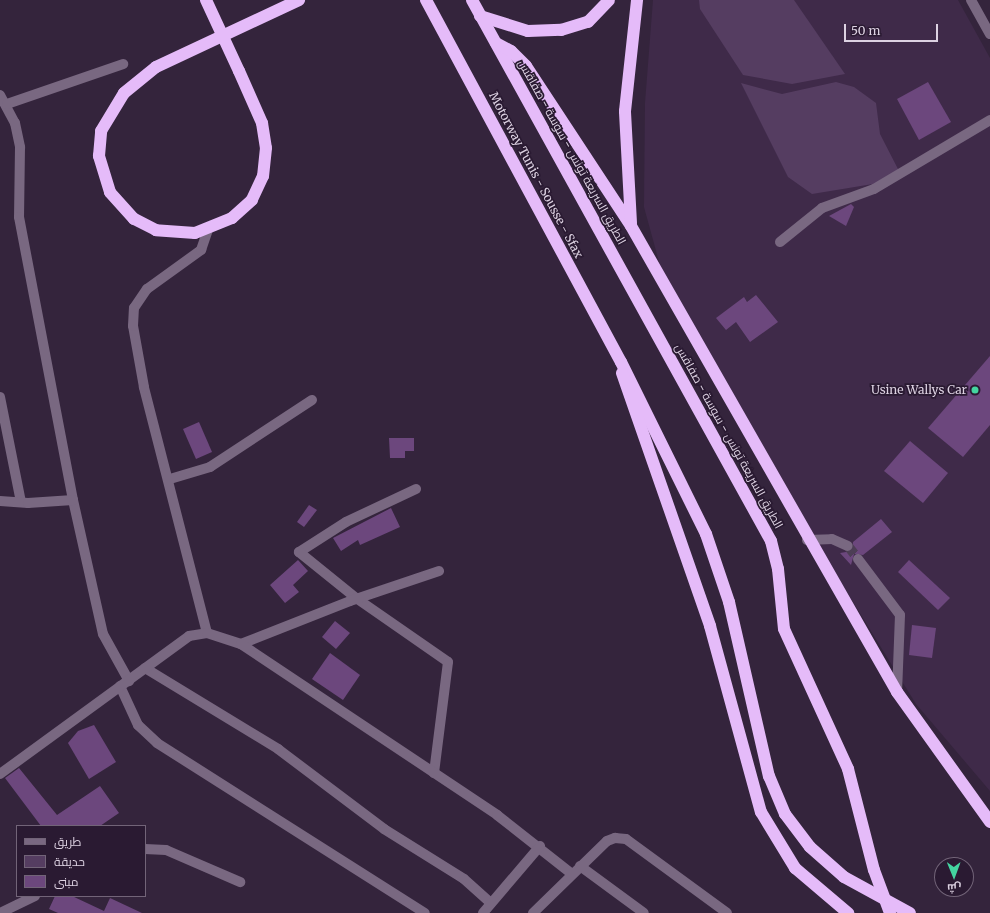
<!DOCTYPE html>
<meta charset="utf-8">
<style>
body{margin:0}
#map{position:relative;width:990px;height:913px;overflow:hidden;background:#34243c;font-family:Merriweather,Cairo,serif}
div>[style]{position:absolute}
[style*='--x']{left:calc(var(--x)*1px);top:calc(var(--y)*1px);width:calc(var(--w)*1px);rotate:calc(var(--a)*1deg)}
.built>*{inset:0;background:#3f2a49}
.green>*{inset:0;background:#553d61}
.building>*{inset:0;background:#6c477d}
.minor-tunnel>*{height:10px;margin-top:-5px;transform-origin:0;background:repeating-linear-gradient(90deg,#4d3e55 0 10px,transparent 0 15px)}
.minor>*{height:10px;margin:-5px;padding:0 5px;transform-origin:5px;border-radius:5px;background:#796881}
.highway>*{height:12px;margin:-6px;padding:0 6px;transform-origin:6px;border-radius:6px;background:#e5bbf9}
.highway-bridge>*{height:12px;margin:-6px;padding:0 6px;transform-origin:6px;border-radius:6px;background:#e5bbf9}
.dots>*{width:11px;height:11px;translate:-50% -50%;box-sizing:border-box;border:2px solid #2a1a32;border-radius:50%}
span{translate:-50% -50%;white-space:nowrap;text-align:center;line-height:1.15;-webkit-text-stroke:3.5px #2a1a32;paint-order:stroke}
.street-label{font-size:12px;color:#ddd2e2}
.poi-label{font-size:12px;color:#ddd2e2}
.right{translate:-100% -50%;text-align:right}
.legend{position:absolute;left:16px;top:825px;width:130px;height:72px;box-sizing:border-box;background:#2a1a32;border:1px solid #726478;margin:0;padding:5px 7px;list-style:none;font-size:12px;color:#ddd2e2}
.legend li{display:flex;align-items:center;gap:8px;height:20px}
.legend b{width:20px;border:1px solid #726478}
.north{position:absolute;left:934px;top:857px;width:40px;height:40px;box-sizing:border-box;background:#2a1a32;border:1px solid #726478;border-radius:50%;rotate:179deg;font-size:11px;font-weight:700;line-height:16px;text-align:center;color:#ddd2e2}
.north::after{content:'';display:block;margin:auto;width:14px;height:18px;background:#44d4a0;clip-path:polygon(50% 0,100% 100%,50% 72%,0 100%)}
.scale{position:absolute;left:844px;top:24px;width:94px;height:18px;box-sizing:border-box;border:2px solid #ddd2e2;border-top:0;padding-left:5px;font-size:12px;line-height:14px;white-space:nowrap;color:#ddd2e2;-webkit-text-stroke:3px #2a1a32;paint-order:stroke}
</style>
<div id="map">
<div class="built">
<div style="clip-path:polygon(653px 0,958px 0,990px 58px,990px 791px,916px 704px,798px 513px,661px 269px,644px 207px,645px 103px)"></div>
</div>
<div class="green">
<div style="clip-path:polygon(699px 0,794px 0,845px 74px,792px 84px,743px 75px,700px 9px)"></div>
<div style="clip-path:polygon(836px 82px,854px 87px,876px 103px,880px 134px,899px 171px,885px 182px,812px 194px,788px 177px,741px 83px,782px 94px)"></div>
</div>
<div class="building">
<div style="clip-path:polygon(928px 82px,951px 122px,919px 140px,897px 99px)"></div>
<div style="clip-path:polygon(851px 204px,854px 207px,846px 226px,829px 216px)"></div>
<div style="clip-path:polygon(756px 295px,778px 322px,750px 342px,736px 322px,726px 330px,716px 318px,744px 297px,747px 302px)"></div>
<div style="clip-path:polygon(990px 356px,990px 425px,963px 457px,928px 428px)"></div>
<div style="clip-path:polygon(199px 422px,212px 452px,196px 459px,183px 429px)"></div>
<div style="clip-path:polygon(389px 438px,414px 438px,414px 451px,405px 451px,405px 458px,390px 458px)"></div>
<div style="clip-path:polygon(910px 441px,948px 473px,923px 503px,884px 471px)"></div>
<div style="clip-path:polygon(309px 505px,317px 510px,304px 527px,297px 522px)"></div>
<div style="clip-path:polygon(391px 508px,400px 527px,360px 545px,358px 540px,341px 551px,333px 538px)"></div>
<div style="clip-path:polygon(881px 519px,892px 532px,863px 555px,854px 554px,851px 565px,840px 553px,852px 551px,853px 542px)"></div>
<div style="clip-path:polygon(298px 560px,308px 571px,293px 585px,299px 592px,285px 603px,270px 585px)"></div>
<div style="clip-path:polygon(909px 560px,950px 598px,938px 610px,898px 572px)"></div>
<div style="clip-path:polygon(335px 621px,350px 633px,336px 649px,322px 637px)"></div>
<div style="clip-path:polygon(912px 625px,936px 628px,932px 658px,909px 655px)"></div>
<div style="clip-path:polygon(330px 653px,360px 675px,343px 700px,312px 679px)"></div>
<div style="clip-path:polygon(94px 725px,116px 762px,89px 779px,68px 743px,78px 731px)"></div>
<div style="clip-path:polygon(19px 768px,57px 815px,100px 786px,119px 813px,100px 826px,41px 826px,5px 778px)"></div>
<div style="clip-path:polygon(55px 896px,72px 896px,104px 911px,110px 898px,142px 913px,58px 913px,49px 909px)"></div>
</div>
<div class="minor-tunnel">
<div style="--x:848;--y:546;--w:16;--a:52"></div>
</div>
<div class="minor">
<div style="--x:971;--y:0;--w:39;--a:61"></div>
<div style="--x:0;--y:95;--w:32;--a:62"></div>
<div style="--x:15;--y:123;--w:25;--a:78"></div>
<div style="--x:20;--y:147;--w:70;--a:90.8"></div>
<div style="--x:19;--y:217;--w:288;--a:79.2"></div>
<div style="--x:73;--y:500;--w:137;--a:77.4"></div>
<div style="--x:103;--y:634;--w:54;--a:61"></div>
<div style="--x:7;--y:104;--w:123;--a:-19"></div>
<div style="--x:780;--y:242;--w:54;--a:-39"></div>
<div style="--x:822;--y:208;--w:55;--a:-20.1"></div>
<div style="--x:874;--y:189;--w:135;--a:-30.7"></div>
<div style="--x:0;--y:397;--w:107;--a:78.7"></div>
<div style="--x:170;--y:479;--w:42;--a:-16.7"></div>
<div style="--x:210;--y:467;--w:122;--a:-33.3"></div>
<div style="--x:416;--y:489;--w:77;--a:154.8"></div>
<div style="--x:346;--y:522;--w:56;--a:147.4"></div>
<div style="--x:299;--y:552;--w:73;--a:38.9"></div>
<div style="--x:356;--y:598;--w:112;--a:34.8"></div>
<div style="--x:448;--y:662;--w:112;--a:97.2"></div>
<div style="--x:0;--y:501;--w:28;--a:4"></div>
<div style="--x:28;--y:503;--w:45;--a:-3.8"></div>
<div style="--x:807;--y:540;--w:25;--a:-2"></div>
<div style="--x:832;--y:539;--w:17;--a:24"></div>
<div style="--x:858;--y:559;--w:70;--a:53.1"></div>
<div style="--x:900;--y:615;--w:77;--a:92.2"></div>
<div style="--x:207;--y:633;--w:254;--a:-104.4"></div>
<div style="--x:144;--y:387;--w:62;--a:-100.2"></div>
<div style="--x:133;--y:326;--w:18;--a:-87"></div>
<div style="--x:134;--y:308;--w:23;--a:-56"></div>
<div style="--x:147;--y:289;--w:67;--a:-35.8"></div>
<div style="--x:201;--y:250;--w:21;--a:-71"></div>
<div style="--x:241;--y:644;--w:117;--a:-21.5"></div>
<div style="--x:350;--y:601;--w:94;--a:-18.6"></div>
<div style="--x:145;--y:668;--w:156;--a:31.3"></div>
<div style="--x:278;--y:749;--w:133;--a:37"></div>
<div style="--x:384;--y:829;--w:94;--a:32"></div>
<div style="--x:464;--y:879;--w:36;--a:42"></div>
<div style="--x:120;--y:686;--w:43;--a:65.2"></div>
<div style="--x:138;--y:725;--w:26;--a:43"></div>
<div style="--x:157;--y:743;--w:317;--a:32.4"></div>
<div style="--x:0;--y:774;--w:234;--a:-36.1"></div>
<div style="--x:189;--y:636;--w:18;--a:-9"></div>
<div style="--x:207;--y:633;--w:36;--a:18"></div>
<div style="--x:241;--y:644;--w:308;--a:33.7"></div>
<div style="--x:497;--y:815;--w:95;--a:38.2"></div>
<div style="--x:145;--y:849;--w:21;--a:3"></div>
<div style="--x:166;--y:850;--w:81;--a:23.4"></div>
<div style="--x:580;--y:866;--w:79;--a:36.3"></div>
<div style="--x:0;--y:913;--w:39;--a:-26"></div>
<div style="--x:483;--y:913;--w:88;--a:-49.6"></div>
<div style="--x:533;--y:913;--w:103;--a:-44.2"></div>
<div style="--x:607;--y:841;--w:9;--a:-21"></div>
<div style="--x:615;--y:838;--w:11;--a:5"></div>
<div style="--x:626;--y:839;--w:125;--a:36.2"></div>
</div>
<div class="highway">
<div style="--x:426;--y:0;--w:411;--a:61.7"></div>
<div style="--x:621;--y:362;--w:192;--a:63.7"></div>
<div style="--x:706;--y:534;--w:72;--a:71.3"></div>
<div style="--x:729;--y:602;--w:179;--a:77.1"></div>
<div style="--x:769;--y:776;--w:41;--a:67.2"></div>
<div style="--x:472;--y:0;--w:618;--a:61.07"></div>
<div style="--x:771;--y:541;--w:29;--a:76"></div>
<div style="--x:778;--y:569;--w:60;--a:84.3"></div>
<div style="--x:784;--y:629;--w:154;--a:65.4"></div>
<div style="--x:848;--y:769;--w:104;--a:75.6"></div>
<div style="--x:874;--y:870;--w:46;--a:69.6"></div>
<div style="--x:480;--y:16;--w:50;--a:17.4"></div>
<div style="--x:528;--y:31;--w:33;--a:-2"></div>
<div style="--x:561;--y:30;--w:28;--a:-17"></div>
<div style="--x:588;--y:22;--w:30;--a:-46"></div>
<div style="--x:496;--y:43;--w:17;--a:28"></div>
<div style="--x:511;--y:51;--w:21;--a:45"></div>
<div style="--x:526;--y:66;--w:191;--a:56.7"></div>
<div style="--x:631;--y:226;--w:537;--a:60.28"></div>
<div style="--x:897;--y:692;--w:160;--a:54.4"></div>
<div style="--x:239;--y:71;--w:57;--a:66.1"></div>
<div style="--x:262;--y:123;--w:25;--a:81"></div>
<div style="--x:266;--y:148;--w:28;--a:96"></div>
<div style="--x:263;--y:176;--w:26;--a:115"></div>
<div style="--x:252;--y:200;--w:27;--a:138"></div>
<div style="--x:232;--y:218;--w:40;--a:158"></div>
<div style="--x:195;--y:233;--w:39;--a:-176"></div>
<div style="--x:156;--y:230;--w:25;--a:-153"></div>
<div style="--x:134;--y:219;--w:36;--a:-132"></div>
<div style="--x:110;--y:192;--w:38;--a:-107"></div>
<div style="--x:99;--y:156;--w:25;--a:-85"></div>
<div style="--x:101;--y:131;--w:44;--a:-58.8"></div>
<div style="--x:124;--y:93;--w:41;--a:-39.1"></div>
<div style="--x:156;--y:67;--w:158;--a:-25.1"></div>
<div style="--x:631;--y:223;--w:112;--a:-93.1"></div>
<div style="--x:625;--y:111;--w:112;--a:-83.8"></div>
<div style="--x:622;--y:373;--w:268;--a:70.8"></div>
<div style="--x:710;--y:626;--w:193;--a:74.7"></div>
<div style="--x:761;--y:812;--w:66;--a:58.7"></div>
<div style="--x:795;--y:868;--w:70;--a:40.3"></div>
</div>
<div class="highway-bridge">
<div style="--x:206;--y:0;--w:78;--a:65.1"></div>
<div style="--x:785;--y:814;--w:41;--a:52.9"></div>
<div style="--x:810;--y:847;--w:45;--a:41.4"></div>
<div style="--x:844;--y:877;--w:75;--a:28.6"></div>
</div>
<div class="dots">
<div style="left:975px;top:390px;background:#44d4a0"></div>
</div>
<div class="street-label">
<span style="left:572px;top:152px;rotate:61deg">الطريق السريعة تونس - سوسة - صفاقس</span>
<span style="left:536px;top:175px;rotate:62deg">Motorway Tunis - Sousse - Sfax</span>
<span style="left:729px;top:436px;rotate:61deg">الطريق السريعة تونس - سوسة - صفاقس</span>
</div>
<div class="poi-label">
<span class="right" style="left:967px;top:390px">Usine Wallys Car</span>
</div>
<ul class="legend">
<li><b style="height:5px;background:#796881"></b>طريق</li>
<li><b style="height:11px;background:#553d61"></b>حديقة</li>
<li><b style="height:11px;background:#6c477d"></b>مبنى</li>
</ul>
<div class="north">ش</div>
<div class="scale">50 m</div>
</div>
